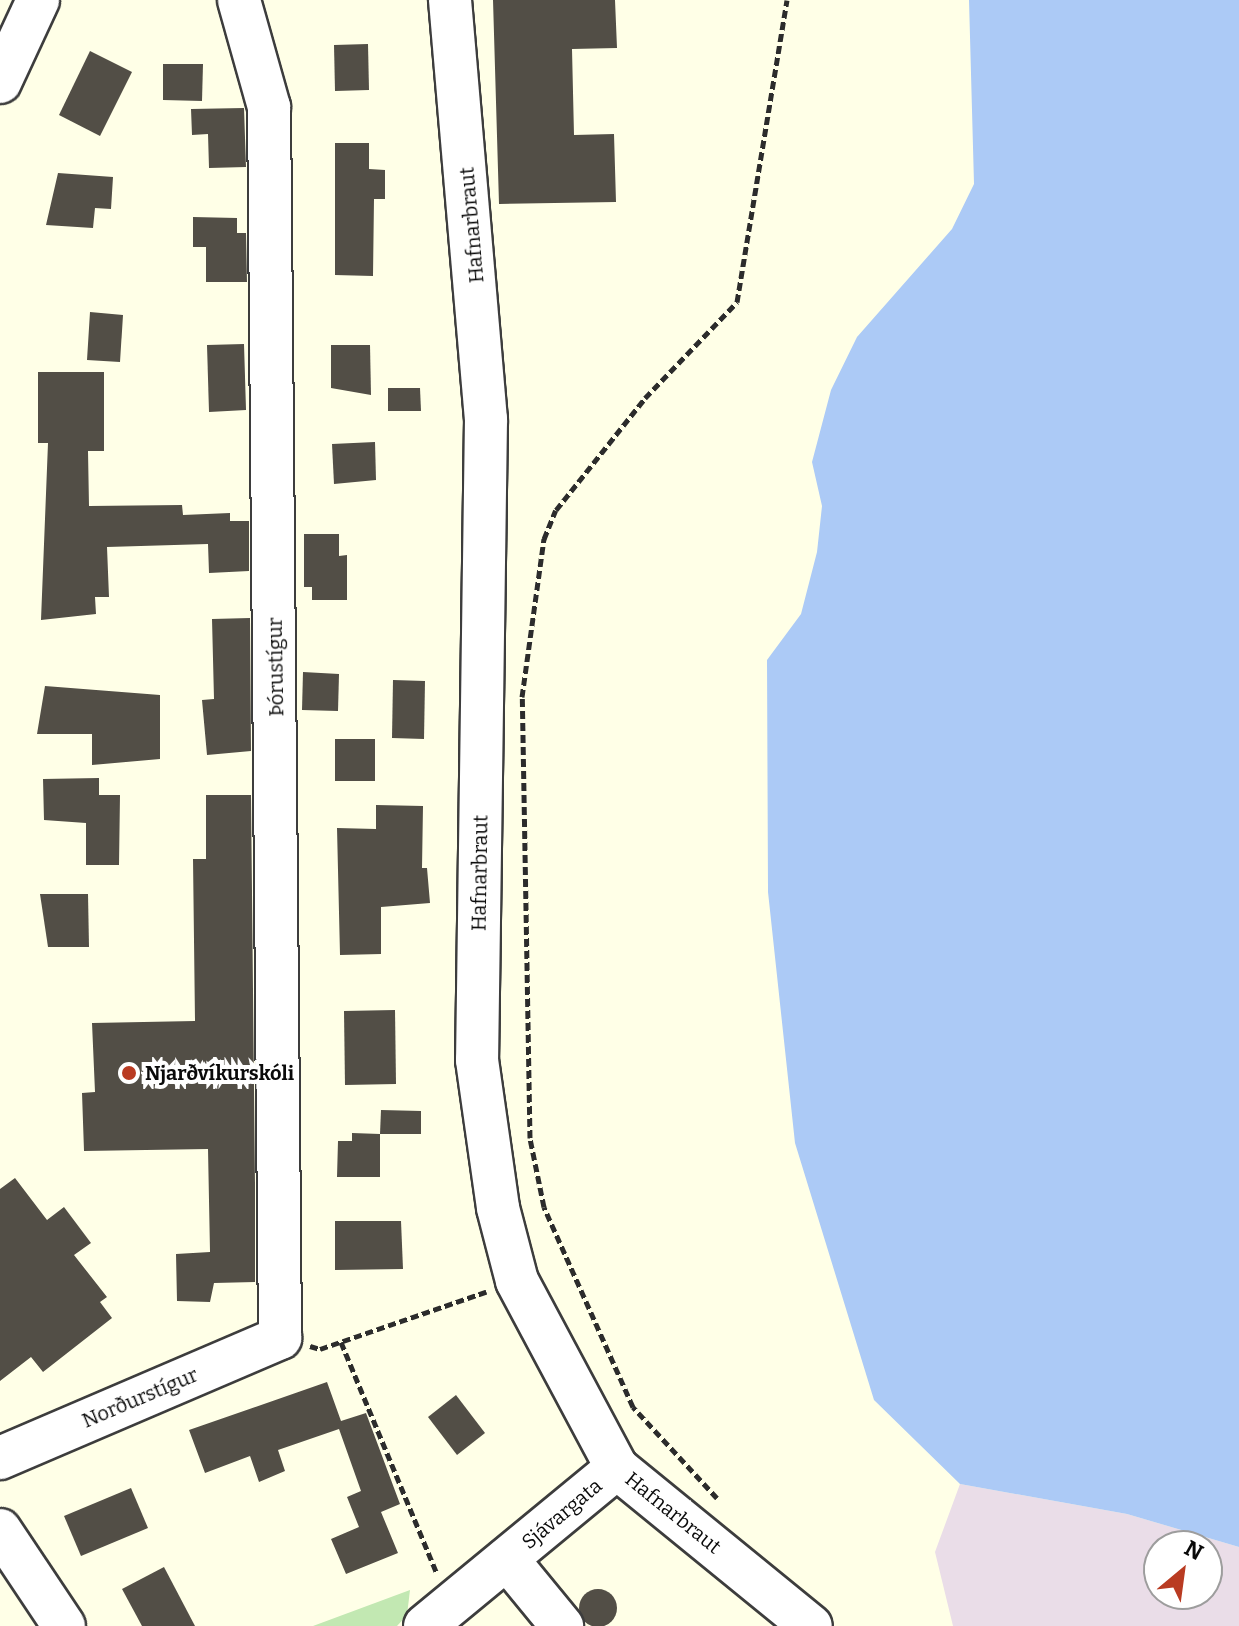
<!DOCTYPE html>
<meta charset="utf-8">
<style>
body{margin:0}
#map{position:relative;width:1239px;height:1626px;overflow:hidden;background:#ffffe7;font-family:Bitter,serif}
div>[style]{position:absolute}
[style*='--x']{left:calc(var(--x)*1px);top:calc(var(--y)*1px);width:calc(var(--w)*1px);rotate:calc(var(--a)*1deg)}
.industrial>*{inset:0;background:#eadde8}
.green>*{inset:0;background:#c2e8b2}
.water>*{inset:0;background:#accaf6}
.building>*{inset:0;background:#524e46}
.round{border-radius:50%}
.path>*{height:5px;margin-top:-2.5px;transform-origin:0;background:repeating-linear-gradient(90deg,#2c2c2c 0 8px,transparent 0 12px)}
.roads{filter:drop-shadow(2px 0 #3d3d3d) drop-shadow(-2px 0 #3d3d3d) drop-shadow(0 2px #3d3d3d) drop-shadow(0 -2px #3d3d3d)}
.minor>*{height:42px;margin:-21px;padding:0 21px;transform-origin:21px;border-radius:21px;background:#fff}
.dots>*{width:22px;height:22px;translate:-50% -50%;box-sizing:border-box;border:4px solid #fff;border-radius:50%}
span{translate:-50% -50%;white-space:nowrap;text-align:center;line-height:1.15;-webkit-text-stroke:8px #fff;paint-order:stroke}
.street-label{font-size:20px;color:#0a0a0a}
.poi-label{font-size:20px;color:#0a0a0a;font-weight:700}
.left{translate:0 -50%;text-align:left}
.north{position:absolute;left:1143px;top:1530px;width:80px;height:80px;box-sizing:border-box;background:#fff;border:2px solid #9d9d9d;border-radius:50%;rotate:29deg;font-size:22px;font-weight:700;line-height:32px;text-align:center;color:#0a0a0a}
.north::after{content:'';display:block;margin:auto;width:28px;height:36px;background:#b93b22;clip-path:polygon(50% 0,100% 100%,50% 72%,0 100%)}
</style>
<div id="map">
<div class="industrial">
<div style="clip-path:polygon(evenodd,960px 1484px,1127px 1514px,1239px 1547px,1239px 1626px,953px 1626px,935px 1552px,960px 1484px,1159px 1546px,1207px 1546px,1207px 1594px,1159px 1594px,1159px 1546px)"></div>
</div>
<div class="green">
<div style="clip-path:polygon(410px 1590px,407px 1615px,397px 1626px,313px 1626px)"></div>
</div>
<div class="water">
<div style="clip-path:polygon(969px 0,1239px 0,1239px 1547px,1127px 1514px,960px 1484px,874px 1400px,795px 1143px,768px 892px,767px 660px,801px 614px,817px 552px,822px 506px,812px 462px,831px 390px,857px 337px,952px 229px,974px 184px)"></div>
</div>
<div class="building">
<div style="clip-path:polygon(493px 0,615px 0,617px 48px,572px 49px,574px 135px,614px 134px,616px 202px,499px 204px)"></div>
<div style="clip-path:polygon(368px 44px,369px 90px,335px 91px,334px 45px)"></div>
<div style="clip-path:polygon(90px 51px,132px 72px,100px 136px,59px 115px)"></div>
<div style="clip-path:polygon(163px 64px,203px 64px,202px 101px,163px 100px)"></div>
<div style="clip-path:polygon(244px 108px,246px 167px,209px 168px,208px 134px,192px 135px,191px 109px)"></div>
<div style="clip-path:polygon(335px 143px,369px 143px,369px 169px,385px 170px,385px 199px,374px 199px,373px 276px,335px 275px)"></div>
<div style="clip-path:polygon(58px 173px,113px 177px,111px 209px,95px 208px,93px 228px,46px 225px)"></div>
<div style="clip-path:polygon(193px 217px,237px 218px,237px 233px,246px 233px,247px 282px,206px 282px,206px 247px,193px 247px)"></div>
<div style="clip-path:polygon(90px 312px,123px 315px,120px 362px,87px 360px)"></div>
<div style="clip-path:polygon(244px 344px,246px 410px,209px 412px,207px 345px)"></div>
<div style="clip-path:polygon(331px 345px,370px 345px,371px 395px,331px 388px)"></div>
<div style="clip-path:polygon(38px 372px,104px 372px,104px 451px,88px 451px,89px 506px,182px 505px,183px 515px,230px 513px,230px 521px,249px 521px,249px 571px,209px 573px,208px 544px,107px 547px,109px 597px,95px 597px,96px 614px,41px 620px,48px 443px,38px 443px)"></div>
<div style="clip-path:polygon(388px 388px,420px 388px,421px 411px,388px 411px)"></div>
<div style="clip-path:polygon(375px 442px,376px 480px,334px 484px,332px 444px)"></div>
<div style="clip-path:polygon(304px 534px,339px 534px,339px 556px,347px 555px,347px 600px,312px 600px,312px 587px,304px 587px)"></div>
<div style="clip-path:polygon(250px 618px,251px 751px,207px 755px,202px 700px,214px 699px,212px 619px)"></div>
<div style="clip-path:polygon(303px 672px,339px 674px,338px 711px,302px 710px)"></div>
<div style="clip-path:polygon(393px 680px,425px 681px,424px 739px,392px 738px)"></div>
<div style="clip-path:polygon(45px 686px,160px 695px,160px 759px,92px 765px,92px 734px,37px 734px)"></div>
<div style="clip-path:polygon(335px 739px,375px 739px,375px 781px,335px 781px)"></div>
<div style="clip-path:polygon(99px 778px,99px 795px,120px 795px,119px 865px,86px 865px,86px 823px,44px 820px,43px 779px)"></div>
<div style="clip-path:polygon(206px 795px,251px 795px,255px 1185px,255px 1282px,214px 1283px,210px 1302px,177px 1301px,176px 1254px,210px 1252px,208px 1149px,84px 1151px,82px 1093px,95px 1092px,92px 1023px,195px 1021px,193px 859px,206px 859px)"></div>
<div style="clip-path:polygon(376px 805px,423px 806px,422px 868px,427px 868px,430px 903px,381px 907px,381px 954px,340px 955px,337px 828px,376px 829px)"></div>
<div style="clip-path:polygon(40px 894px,88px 894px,89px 947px,48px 947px)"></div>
<div style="clip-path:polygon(395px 1010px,396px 1084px,345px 1085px,344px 1011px)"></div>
<div style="clip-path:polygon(381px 1110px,421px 1111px,421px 1134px,380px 1134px)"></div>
<div style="clip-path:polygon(352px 1133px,380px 1134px,380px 1177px,337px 1177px,338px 1141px,352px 1141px)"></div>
<div style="clip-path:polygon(15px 1178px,47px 1220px,64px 1207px,91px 1243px,74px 1255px,107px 1297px,100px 1302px,112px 1318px,43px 1372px,31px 1357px,0 1381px,0 1189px)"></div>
<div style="clip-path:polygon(335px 1221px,401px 1221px,403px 1269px,335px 1270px)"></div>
<div style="clip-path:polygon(327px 1382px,341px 1421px,366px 1413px,400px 1504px,381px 1512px,398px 1553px,346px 1574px,331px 1539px,359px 1527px,347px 1497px,361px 1491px,339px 1429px,278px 1450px,285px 1471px,259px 1482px,250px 1456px,205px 1473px,189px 1430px)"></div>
<div style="clip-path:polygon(456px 1395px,485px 1433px,457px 1455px,428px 1417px)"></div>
<div style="clip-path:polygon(131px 1488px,148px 1528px,81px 1556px,64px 1516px)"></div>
<div style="clip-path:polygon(164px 1567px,195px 1626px,142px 1626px,122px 1589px)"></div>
<div class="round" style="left:579px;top:1589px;width:38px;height:38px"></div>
</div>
<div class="path">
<div style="--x:341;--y:1342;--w:251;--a:67.5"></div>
<div style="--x:310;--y:1346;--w:10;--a:17"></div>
<div style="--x:320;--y:1349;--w:176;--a:-19"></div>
<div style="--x:717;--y:1498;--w:124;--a:-132.7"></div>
<div style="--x:633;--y:1407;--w:219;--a:-114"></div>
<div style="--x:544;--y:1207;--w:70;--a:-101.5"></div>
<div style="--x:530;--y:1138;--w:441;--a:-91"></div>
<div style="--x:522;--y:697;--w:160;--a:-82.1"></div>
<div style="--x:544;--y:539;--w:31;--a:-68"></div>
<div style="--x:556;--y:510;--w:143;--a:-51.5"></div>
<div style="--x:645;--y:398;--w:133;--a:-46.2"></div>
<div style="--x:737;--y:302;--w:306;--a:-80.6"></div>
</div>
<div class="roads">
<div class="minor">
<div style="--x:450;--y:0;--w:421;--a:85.1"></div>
<div style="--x:486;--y:419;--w:641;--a:90.8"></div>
<div style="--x:477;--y:1060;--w:149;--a:81.9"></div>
<div style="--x:498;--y:1208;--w:75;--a:75.4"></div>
<div style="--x:517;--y:1281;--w:212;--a:61.9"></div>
<div style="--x:617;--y:1468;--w:250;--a:39.2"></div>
<div style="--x:0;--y:82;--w:90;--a:-65.1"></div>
<div style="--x:0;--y:1458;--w:305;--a:-23.2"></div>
<div style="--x:280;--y:1338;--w:1231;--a:-90.51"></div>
<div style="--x:269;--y:107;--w:111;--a:-105.7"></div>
<div style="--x:0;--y:1530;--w:115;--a:56.3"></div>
<div style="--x:507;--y:1559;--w:87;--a:50.6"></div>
<div style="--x:425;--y:1626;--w:249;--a:-39.5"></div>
</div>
</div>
<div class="dots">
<div style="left:129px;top:1073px;background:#b93b22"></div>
</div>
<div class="street-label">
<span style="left:472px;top:225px;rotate:-95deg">Hafnarbraut</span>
<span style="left:276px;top:667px;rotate:-91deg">Þórustígur</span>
<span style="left:480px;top:873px;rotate:-89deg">Hafnarbraut</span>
<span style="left:140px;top:1398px;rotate:-23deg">Norðurstígur</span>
<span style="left:673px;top:1513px;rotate:39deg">Hafnarbraut</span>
<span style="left:562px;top:1514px;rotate:-40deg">Sjávargata</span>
</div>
<div class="poi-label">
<span class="left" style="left:145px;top:1073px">Njarðvíkurskóli</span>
</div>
<div class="north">N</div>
</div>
